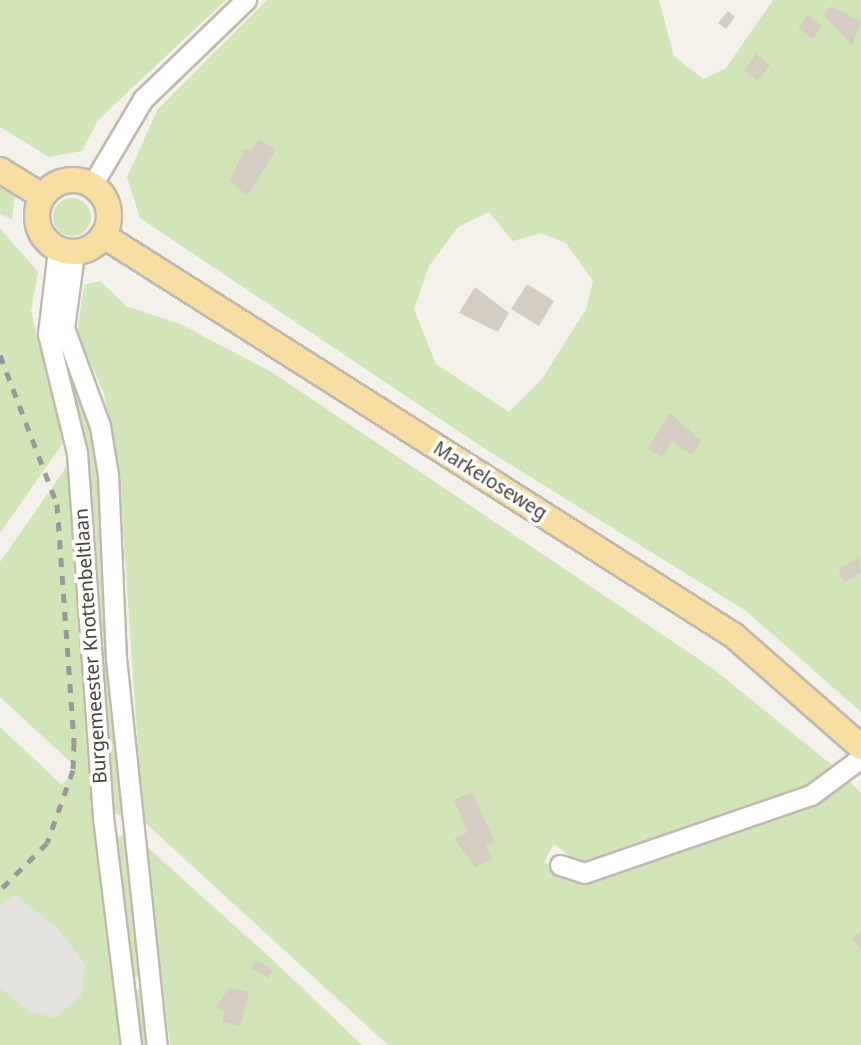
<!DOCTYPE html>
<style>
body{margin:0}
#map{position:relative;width:861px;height:1045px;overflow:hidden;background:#f4f1eb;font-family:"Noto Sans",sans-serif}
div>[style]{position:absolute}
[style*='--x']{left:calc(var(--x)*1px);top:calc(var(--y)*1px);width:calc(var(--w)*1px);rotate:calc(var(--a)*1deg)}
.green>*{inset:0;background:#d1e5b8}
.round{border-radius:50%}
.parking>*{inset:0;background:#e3e2df}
.building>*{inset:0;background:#d5cdc1}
.roads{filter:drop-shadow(2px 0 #bfb9ae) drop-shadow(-2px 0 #bfb9ae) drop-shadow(0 2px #bfb9ae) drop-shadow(0 -2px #bfb9ae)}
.minor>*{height:19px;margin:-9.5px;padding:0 9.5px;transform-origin:9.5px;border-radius:9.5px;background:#fff}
.major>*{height:24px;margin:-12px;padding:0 12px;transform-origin:12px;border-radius:12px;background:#f7dea2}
.major>.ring{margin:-12px;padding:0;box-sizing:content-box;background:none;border:24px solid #f7dea2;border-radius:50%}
.rail>*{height:5px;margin-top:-2.5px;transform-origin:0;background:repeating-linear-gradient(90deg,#999 0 9px,transparent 0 18px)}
span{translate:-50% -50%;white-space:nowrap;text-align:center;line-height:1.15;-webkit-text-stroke:7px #fff;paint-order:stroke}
.street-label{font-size:19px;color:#484239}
</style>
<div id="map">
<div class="green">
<div style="clip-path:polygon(0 0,226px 0,98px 120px,82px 151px,49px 157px,0 127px)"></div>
<div style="clip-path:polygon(evenodd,267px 0,659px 0,674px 56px,703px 79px,726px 68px,773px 0,861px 0,861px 712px,746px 611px,479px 445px,140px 218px,127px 177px,158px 109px,267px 0,489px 212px,513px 241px,541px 233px,566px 243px,593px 281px,586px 309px,542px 379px,509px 412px,436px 364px,414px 309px,429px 266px,458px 227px,489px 212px)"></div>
<div style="clip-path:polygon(0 184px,15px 195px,12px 219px,0 214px)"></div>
<div class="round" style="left:53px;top:198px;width:38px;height:38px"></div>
<div style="clip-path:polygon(0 228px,38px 272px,31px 311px,63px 443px,0 533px)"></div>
<div style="clip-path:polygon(100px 281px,126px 306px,180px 324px,270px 371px,712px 668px,837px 769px,828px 781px,583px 866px,554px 844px,544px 862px,579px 881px,847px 779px,861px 793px,861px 1045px,388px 1045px,143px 821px,119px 472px,104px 393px,77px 333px,84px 285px)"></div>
<div style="clip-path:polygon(57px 336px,97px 437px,124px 817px,107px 809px,87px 476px)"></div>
<div style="clip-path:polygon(67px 466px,89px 779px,122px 1045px,0 1045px,0 727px,62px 785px,77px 768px,0 697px,0 562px)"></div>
<div style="clip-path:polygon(127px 835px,145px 976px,128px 978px,111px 839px)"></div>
<div style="clip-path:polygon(145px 845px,275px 962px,362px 1045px,170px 1045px)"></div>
<div style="clip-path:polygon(146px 988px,153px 1045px,137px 1045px,130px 992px)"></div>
</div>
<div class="parking">
<div style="clip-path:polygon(15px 894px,59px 930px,85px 964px,81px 996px,55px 1018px,28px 1011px,0 987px,0 905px)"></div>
</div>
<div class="building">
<div style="clip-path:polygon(831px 6px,861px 22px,852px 46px,824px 15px)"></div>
<div style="clip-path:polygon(728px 11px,735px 17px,726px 29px,718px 23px)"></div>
<div style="clip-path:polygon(808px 15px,822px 26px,813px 39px,798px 28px)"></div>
<div style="clip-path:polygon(756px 54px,770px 65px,758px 81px,744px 70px)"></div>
<div style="clip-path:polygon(259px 139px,276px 150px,247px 196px,230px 180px,245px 148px,251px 151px)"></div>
<div style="clip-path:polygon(527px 284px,554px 301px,539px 326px,511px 309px)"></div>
<div style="clip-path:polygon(475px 287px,509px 313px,498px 332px,459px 313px)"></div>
<div style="clip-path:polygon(670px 413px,701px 441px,692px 455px,672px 441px,662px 457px,648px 448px)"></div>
<div style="clip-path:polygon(860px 556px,861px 573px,844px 582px,838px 570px)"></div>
<div style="clip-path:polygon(472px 792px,495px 842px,486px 846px,492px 859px,475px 867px,454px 838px,468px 832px,454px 800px)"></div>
<div style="clip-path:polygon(861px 931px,861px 949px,852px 939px)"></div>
<div style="clip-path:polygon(256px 960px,273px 970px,268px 978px,251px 968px)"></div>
<div style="clip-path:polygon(229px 988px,249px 992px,240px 1026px,223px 1022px,224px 1012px,216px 1007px)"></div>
</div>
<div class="roads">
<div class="minor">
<div style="--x:92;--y:185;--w:100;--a:-59.3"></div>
<div style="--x:143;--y:99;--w:143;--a:-43.9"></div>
<div style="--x:58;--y:250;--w:85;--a:96.8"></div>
<div style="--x:48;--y:334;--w:122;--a:76.3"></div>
<div style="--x:77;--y:453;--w:365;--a:85.9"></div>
<div style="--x:103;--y:817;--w:230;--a:83"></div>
<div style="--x:74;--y:254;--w:75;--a:97.7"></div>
<div style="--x:64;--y:328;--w:104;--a:69.8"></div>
<div style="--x:100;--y:426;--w:50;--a:80.7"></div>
<div style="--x:108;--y:475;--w:183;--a:87.5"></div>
<div style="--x:116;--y:658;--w:389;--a:84"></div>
<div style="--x:560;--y:865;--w:25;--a:18"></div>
<div style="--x:584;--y:873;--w:240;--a:-19"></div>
<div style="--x:811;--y:795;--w:62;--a:-36.5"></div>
</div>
<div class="major">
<div style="--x:0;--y:170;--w:49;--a:31.8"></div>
<div class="ring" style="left:37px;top:180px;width:48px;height:48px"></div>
<div style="--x:104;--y:236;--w:745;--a:32.39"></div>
<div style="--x:733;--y:635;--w:170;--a:41.2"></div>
</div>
</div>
<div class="rail">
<div style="--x:0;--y:355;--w:160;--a:69.1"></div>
<div style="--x:57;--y:504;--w:239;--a:85.9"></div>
<div style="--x:74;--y:742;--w:28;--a:92"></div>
<div style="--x:73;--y:770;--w:77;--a:109.6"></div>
<div style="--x:47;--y:843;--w:66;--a:135"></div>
</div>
<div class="street-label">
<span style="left:490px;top:481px;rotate:32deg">Markeloseweg</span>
<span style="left:91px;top:646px;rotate:-94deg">Burgemeester Knottenbeltlaan</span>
</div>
</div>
